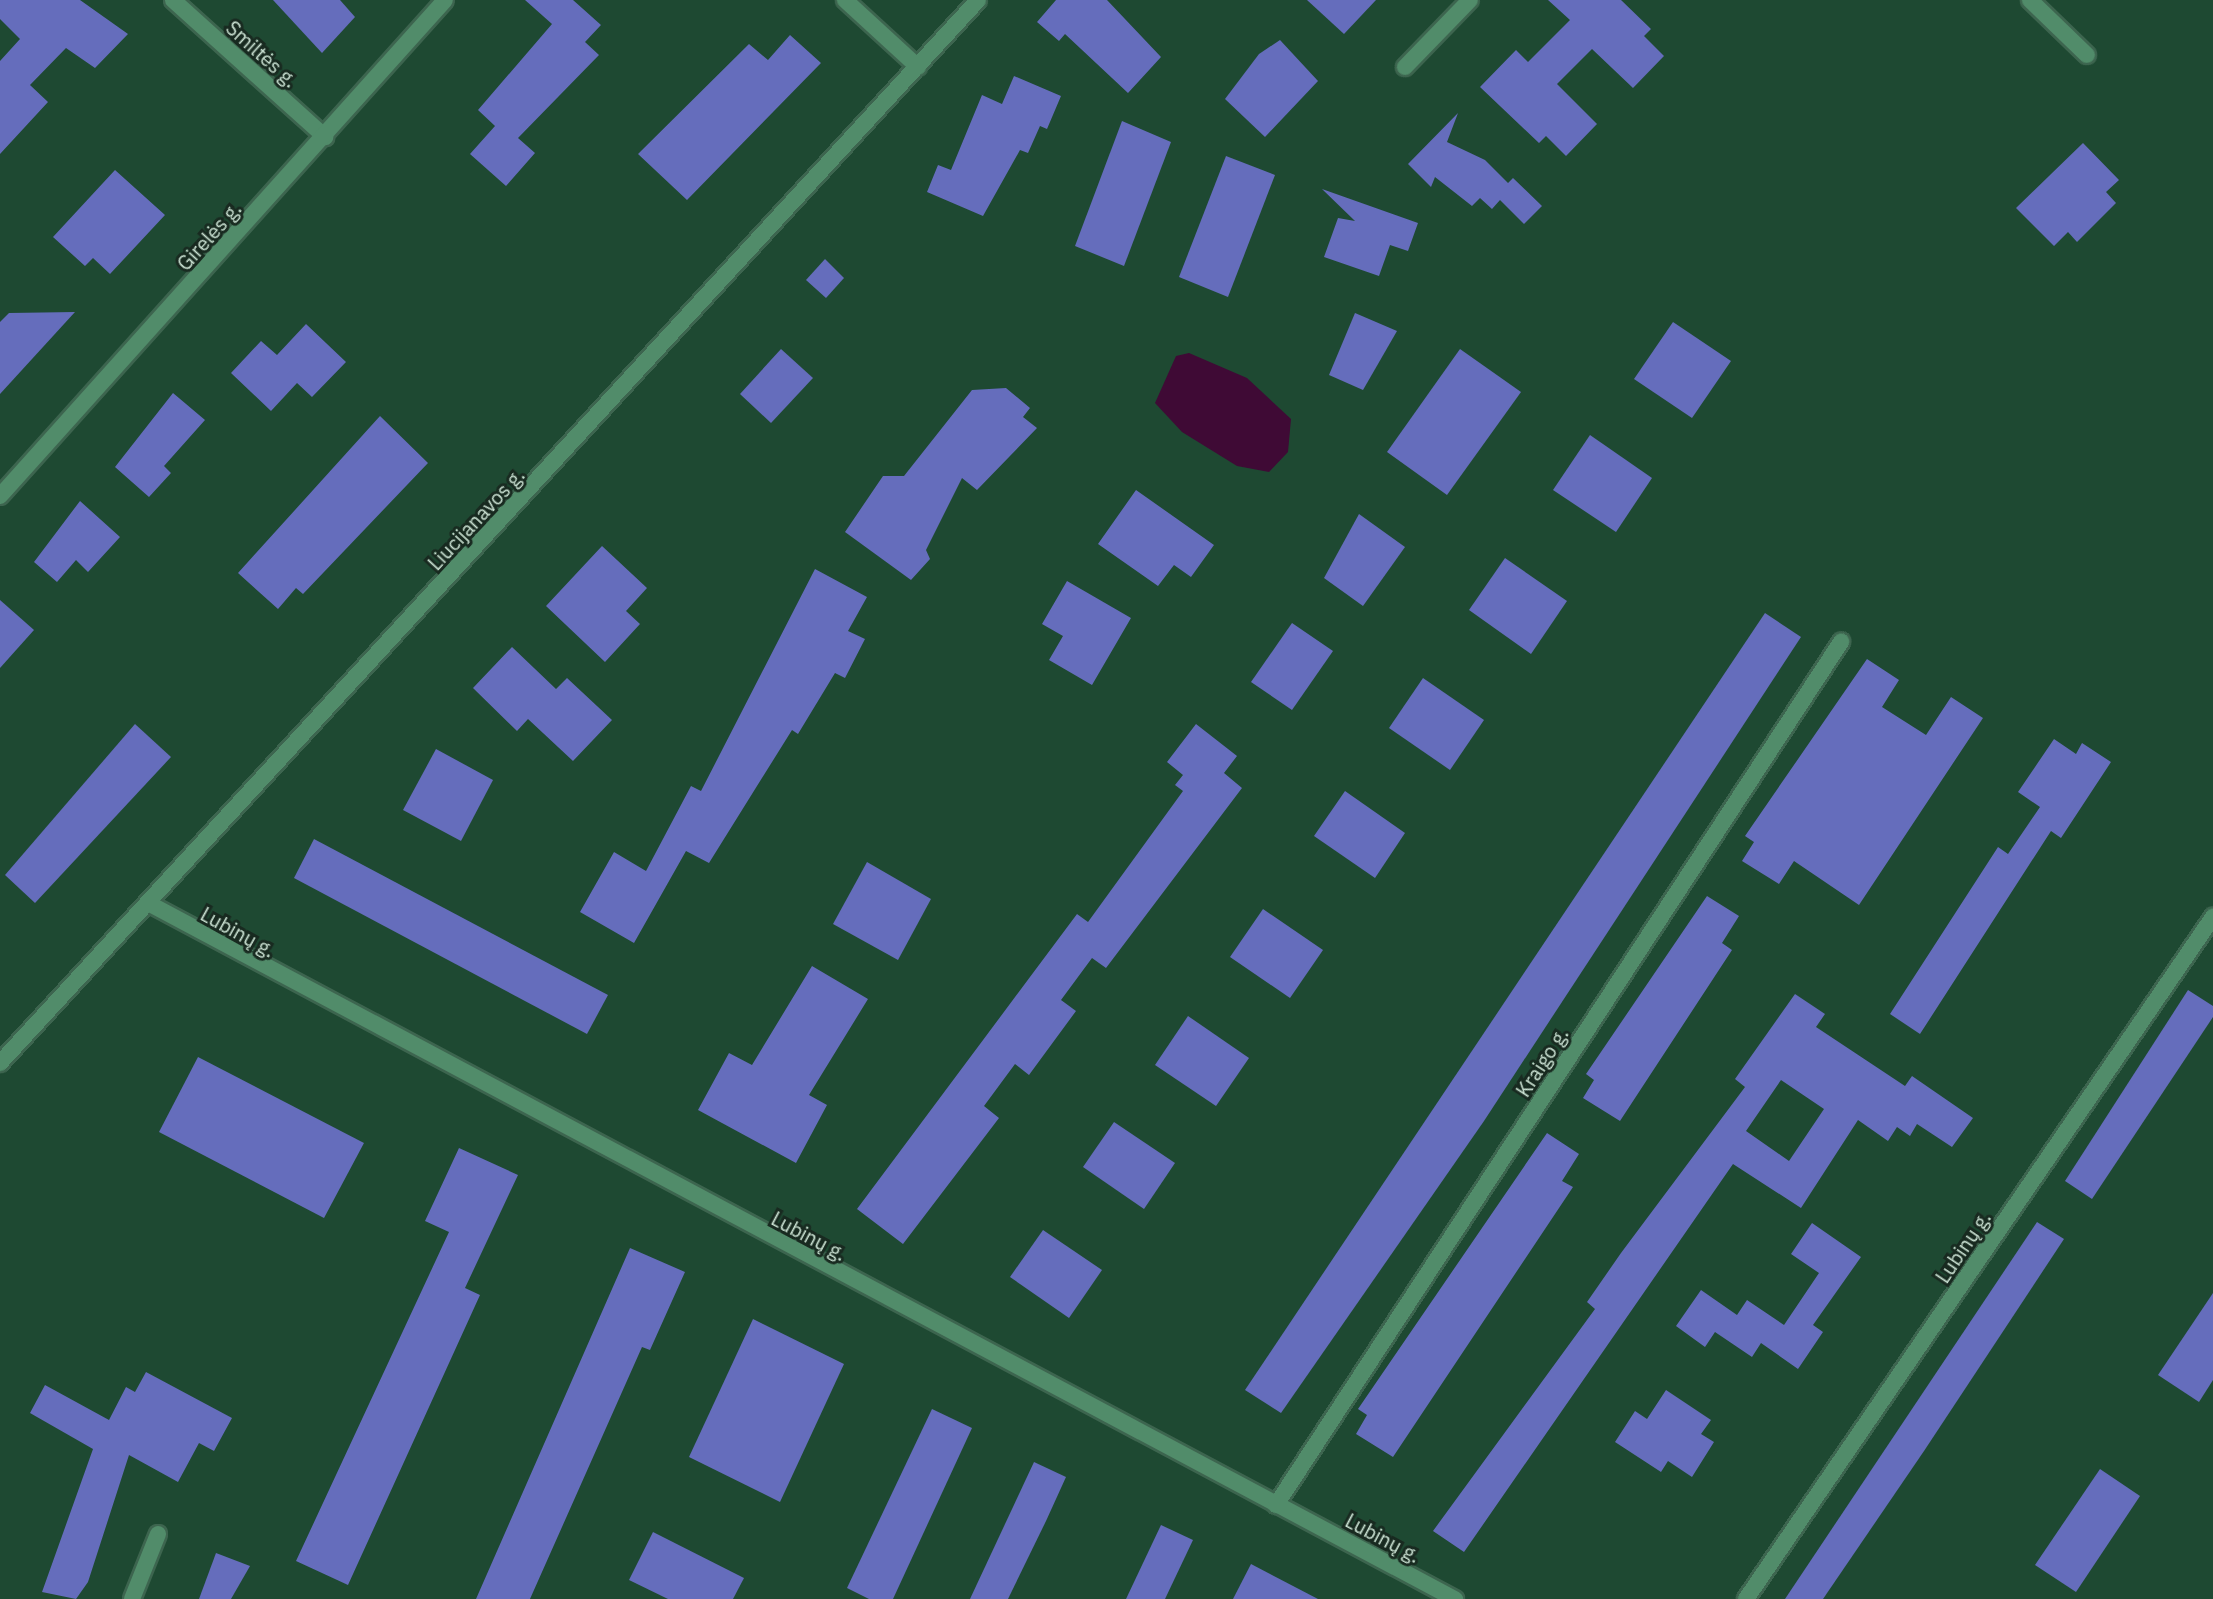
<!DOCTYPE html>
<meta charset="utf-8">
<style>
body{margin:0}
#map{position:relative;width:2213px;height:1599px;overflow:hidden;background:#1e4932;font-family:"IBM Plex Sans",sans-serif}
div>[style]{position:absolute}
[style*='--x']{left:calc(var(--x)*1px);top:calc(var(--y)*1px);width:calc(var(--w)*1px);rotate:calc(var(--a)*1deg)}
.water>*{inset:0;background:#3f0a35}
.building>*{inset:0;background:#656dbc}
.roads{filter:drop-shadow(2px 0 #3d654f) drop-shadow(-2px 0 #3d654f) drop-shadow(0 2px #3d654f) drop-shadow(0 -2px #3d654f)}
.street>*{height:16px;margin:-8px;padding:0 8px;transform-origin:8px;border-radius:8px;background:#518c6a}
span{translate:-50% -50%;white-space:nowrap;text-align:center;line-height:1.15;-webkit-text-stroke:6px #182a20;paint-order:stroke}
.street-label{font-size:20px;color:#cbe2d3}
</style>
<div id="map">
<div class="water">
<div style="clip-path:polygon(1189px 353px,1247px 378px,1291px 419px,1288px 452px,1269px 472px,1237px 466px,1182px 432px,1155px 403px,1176px 356px)"></div>
</div>
<div class="building">
<div style="clip-path:polygon(0 0,80px 0,128px 34px,95px 68px,66px 48px,30px 85px,48px 102px,0 154px,0 61px,20px 39px,0 19px)"></div>
<div style="clip-path:polygon(273px 0,340px 0,355px 17px,322px 53px)"></div>
<div style="clip-path:polygon(525px 0,573px 0,601px 25px,585px 42px,599px 55px,518px 138px,535px 153px,506px 186px,470px 154px,495px 126px,478px 110px,552px 24px)"></div>
<div style="clip-path:polygon(1056px 0,1107px 0,1161px 57px,1128px 93px,1065px 34px,1059px 41px,1037px 22px)"></div>
<div style="clip-path:polygon(1307px 0,1376px 0,1344px 34px)"></div>
<div style="clip-path:polygon(1548px 0,1621px 0,1651px 29px,1644px 36px,1664px 56px,1633px 88px,1592px 49px,1557px 84px,1597px 124px,1566px 156px,1546px 136px,1539px 143px,1480px 87px,1516px 50px,1528px 62px,1570px 20px)"></div>
<div style="clip-path:polygon(790px 35px,821px 63px,687px 200px,638px 154px,749px 44px,768px 60px)"></div>
<div style="clip-path:polygon(1280px 40px,1318px 81px,1265px 137px,1225px 99px,1259px 54px)"></div>
<div style="clip-path:polygon(1014px 76px,1061px 96px,1047px 129px,1040px 126px,1028px 153px,1020px 150px,983px 216px,927px 192px,938px 165px,951px 170px,982px 95px,1002px 104px)"></div>
<div style="clip-path:polygon(1458px 113px,1447px 142px,1485px 160px,1508px 183px,1513px 178px,1542px 206px,1524px 224px,1500px 200px,1492px 209px,1480px 198px,1472px 206px,1435px 177px,1431px 187px,1408px 164px)"></div>
<div style="clip-path:polygon(1122px 121px,1171px 142px,1124px 266px,1075px 246px)"></div>
<div style="clip-path:polygon(2083px 143px,2119px 180px,2106px 192px,2116px 203px,2077px 242px,2068px 232px,2054px 246px,2016px 208px)"></div>
<div style="clip-path:polygon(1226px 156px,1275px 175px,1228px 297px,1179px 277px)"></div>
<div style="clip-path:polygon(115px 170px,165px 215px,110px 274px,93px 258px,85px 266px,53px 237px)"></div>
<div style="clip-path:polygon(1322px 189px,1418px 223px,1408px 251px,1390px 245px,1379px 276px,1324px 257px,1338px 218px,1355px 221px)"></div>
<div style="clip-path:polygon(825px 259px,844px 278px,826px 298px,806px 280px)"></div>
<div style="clip-path:polygon(75px 312px,0 394px,0 322px,9px 313px)"></div>
<div style="clip-path:polygon(1355px 313px,1397px 331px,1363px 390px,1329px 375px)"></div>
<div style="clip-path:polygon(1673px 322px,1731px 361px,1692px 418px,1634px 379px)"></div>
<div style="clip-path:polygon(306px 324px,346px 362px,312px 397px,297px 383px,271px 411px,231px 373px,261px 341px,277px 355px)"></div>
<div style="clip-path:polygon(781px 349px,813px 378px,771px 423px,740px 394px)"></div>
<div style="clip-path:polygon(1460px 349px,1521px 392px,1447px 495px,1387px 452px)"></div>
<div style="clip-path:polygon(1006px 388px,1030px 408px,1023px 417px,1037px 428px,977px 490px,962px 478px,926px 550px,930px 559px,911px 580px,845px 532px,883px 476px,904px 476px,972px 390px)"></div>
<div style="clip-path:polygon(173px 393px,205px 420px,164px 466px,171px 473px,149px 497px,115px 467px)"></div>
<div style="clip-path:polygon(380px 416px,428px 463px,303px 594px,296px 588px,278px 609px,238px 573px)"></div>
<div style="clip-path:polygon(1590px 435px,1652px 478px,1616px 532px,1553px 490px)"></div>
<div style="clip-path:polygon(1136px 490px,1214px 545px,1191px 577px,1174px 565px,1158px 586px,1098px 544px)"></div>
<div style="clip-path:polygon(80px 501px,120px 537px,88px 572px,76px 560px,57px 582px,34px 562px)"></div>
<div style="clip-path:polygon(1359px 514px,1405px 547px,1363px 606px,1324px 578px)"></div>
<div style="clip-path:polygon(602px 546px,647px 588px,626px 611px,640px 624px,605px 662px,546px 606px)"></div>
<div style="clip-path:polygon(1505px 558px,1567px 601px,1531px 654px,1469px 610px)"></div>
<div style="clip-path:polygon(815px 569px,867px 597px,848px 631px,865px 639px,845px 678px,835px 673px,798px 734px,792px 730px,709px 863px,686px 851px,634px 943px,580px 912px,614px 852px,646px 871px,691px 786px,701px 791px)"></div>
<div style="clip-path:polygon(1067px 581px,1131px 618px,1092px 685px,1049px 660px,1063px 636px,1042px 624px)"></div>
<div style="clip-path:polygon(0 600px,34px 630px,0 668px)"></div>
<div style="clip-path:polygon(1765px 613px,1801px 637px,1484px 1121px,1281px 1413px,1245px 1390px)"></div>
<div style="clip-path:polygon(1292px 623px,1333px 651px,1292px 710px,1251px 682px)"></div>
<div style="clip-path:polygon(512px 647px,556px 689px,567px 678px,612px 720px,573px 761px,528px 719px,517px 731px,473px 688px)"></div>
<div style="clip-path:polygon(1867px 659px,1899px 680px,1882px 707px,1926px 735px,1951px 697px,1983px 718px,1859px 905px,1794px 861px,1779px 884px,1742px 861px,1754px 842px,1745px 836px)"></div>
<div style="clip-path:polygon(1423px 678px,1484px 720px,1450px 770px,1389px 728px)"></div>
<div style="clip-path:polygon(135px 724px,171px 757px,35px 903px,5px 875px)"></div>
<div style="clip-path:polygon(1196px 724px,1237px 756px,1224px 773px,1242px 788px,1106px 968px,1092px 958px,1061px 1000px,1076px 1011px,1029px 1075px,1015px 1064px,984px 1106px,999px 1118px,903px 1244px,857px 1209px,1077px 914px,1088px 922px,1183px 791px,1175px 785px,1183px 775px,1167px 762px)"></div>
<div style="clip-path:polygon(2054px 739px,2076px 754px,2082px 743px,2111px 762px,2061px 838px,2051px 831px,1920px 1034px,1890px 1014px,1998px 847px,2008px 854px,2040px 807px,2018px 792px)"></div>
<div style="clip-path:polygon(436px 749px,493px 780px,461px 841px,403px 810px)"></div>
<div style="clip-path:polygon(1345px 791px,1405px 833px,1375px 878px,1314px 836px)"></div>
<div style="clip-path:polygon(314px 839px,608px 995px,587px 1034px,294px 878px)"></div>
<div style="clip-path:polygon(867px 862px,931px 899px,898px 960px,833px 924px)"></div>
<div style="clip-path:polygon(1707px 896px,1739px 916px,1722px 943px,1732px 950px,1620px 1121px,1583px 1098px,1594px 1080px,1586px 1074px)"></div>
<div style="clip-path:polygon(1263px 909px,1323px 950px,1290px 998px,1230px 957px)"></div>
<div style="clip-path:polygon(812px 966px,868px 999px,809px 1095px,827px 1105px,796px 1163px,698px 1110px,729px 1053px,752px 1065px)"></div>
<div style="clip-path:polygon(2188px 990px,2213px 1006px,2213px 1017px,2092px 1199px,2065px 1181px)"></div>
<div style="clip-path:polygon(evenodd,1795px 994px,1825px 1014px,1816px 1027px,1905px 1086px,1912px 1076px,1973px 1118px,1952px 1147px,1917px 1124px,1910px 1136px,1897px 1127px,1888px 1141px,1858px 1120px,1801px 1208px,1733px 1164px,1464px 1552px,1433px 1531px,1595px 1309px,1587px 1302px,1621px 1253px,1745px 1087px,1735px 1079px,1795px 994px,1781px 1080px,1824px 1109px,1789px 1161px,1746px 1131px,1781px 1080px)"></div>
<div style="clip-path:polygon(1188px 1016px,1249px 1058px,1216px 1106px,1155px 1065px)"></div>
<div style="clip-path:polygon(198px 1057px,364px 1143px,324px 1218px,159px 1132px)"></div>
<div style="clip-path:polygon(1114px 1122px,1175px 1163px,1144px 1209px,1083px 1167px)"></div>
<div style="clip-path:polygon(1547px 1133px,1579px 1154px,1562px 1181px,1573px 1187px,1393px 1457px,1356px 1434px,1367px 1415px,1358px 1409px)"></div>
<div style="clip-path:polygon(459px 1148px,518px 1175px,465px 1288px,480px 1295px,348px 1585px,296px 1561px,449px 1232px,425px 1221px)"></div>
<div style="clip-path:polygon(2037px 1222px,2064px 1239px,1924px 1451px,1823px 1599px,1785px 1599px)"></div>
<div style="clip-path:polygon(1812px 1223px,1861px 1257px,1813px 1325px,1823px 1332px,1798px 1369px,1761px 1343px,1752px 1357px,1715px 1332px,1705px 1347px,1676px 1326px,1701px 1290px,1737px 1315px,1747px 1300px,1784px 1325px,1819px 1273px,1791px 1254px)"></div>
<div style="clip-path:polygon(1043px 1230px,1102px 1270px,1069px 1318px,1010px 1277px)"></div>
<div style="clip-path:polygon(630px 1248px,685px 1272px,650px 1350px,642px 1347px,530px 1599px,476px 1599px)"></div>
<div style="clip-path:polygon(2213px 1293px,2213px 1380px,2199px 1402px,2158px 1375px)"></div>
<div style="clip-path:polygon(753px 1319px,844px 1364px,780px 1502px,689px 1457px)"></div>
<div style="clip-path:polygon(146px 1372px,232px 1418px,214px 1451px,199px 1443px,178px 1482px,129px 1455px,88px 1582px,76px 1599px,42px 1592px,93px 1449px,30px 1413px,45px 1385px,109px 1420px,126px 1387px,135px 1392px)"></div>
<div style="clip-path:polygon(1666px 1390px,1711px 1420px,1701px 1434px,1714px 1442px,1692px 1477px,1668px 1461px,1661px 1472px,1615px 1442px,1635px 1411px,1647px 1419px)"></div>
<div style="clip-path:polygon(932px 1409px,972px 1428px,893px 1599px,869px 1599px,847px 1588px)"></div>
<div style="clip-path:polygon(1034px 1462px,1066px 1477px,1046px 1521px,1008px 1599px,970px 1599px)"></div>
<div style="clip-path:polygon(2100px 1469px,2140px 1496px,2076px 1592px,2035px 1565px)"></div>
<div style="clip-path:polygon(1161px 1525px,1193px 1540px,1165px 1599px,1126px 1599px)"></div>
<div style="clip-path:polygon(653px 1532px,744px 1578px,733px 1599px,668px 1599px,629px 1580px)"></div>
<div style="clip-path:polygon(216px 1553px,250px 1566px,231px 1599px,199px 1599px)"></div>
<div style="clip-path:polygon(1251px 1564px,1318px 1599px,1233px 1599px)"></div>
</div>
<div class="roads">
<div class="street">
<div style="--x:173;--y:0;--w:205;--a:42"></div>
<div style="--x:845;--y:0;--w:99;--a:42.5"></div>
<div style="--x:2030;--y:0;--w:79;--a:44"></div>
<div style="--x:1405;--y:67;--w:93;--a:-45.9"></div>
<div style="--x:0;--y:496;--w:666;--a:-48.1"></div>
<div style="--x:148;--y:903;--w:1481;--a:28.04"></div>
<div style="--x:0;--y:1063;--w:1444;--a:-47.38"></div>
<div style="--x:1276;--y:1505;--w:1032;--a:-56.79"></div>
<div style="--x:132;--y:1599;--w:70;--a:-68.2"></div>
<div style="--x:1746;--y:1599;--w:827;--a:-55.6"></div>
</div>
</div>
<div class="street-label">
<span style="left:262px;top:54px;rotate:42deg">Smiltės g.</span>
<span style="left:209px;top:236px;rotate:-48deg">Girelės g.</span>
<span style="left:476px;top:519px;rotate:-47deg">Liucijanavos g.</span>
<span style="left:238px;top:932px;rotate:29deg">Lubinų g.</span>
<span style="left:1542px;top:1062px;rotate:-57deg">Kraigo g.</span>
<span style="left:809px;top:1236px;rotate:28deg">Lubinų g.</span>
<span style="left:1963px;top:1247px;rotate:-56deg">Lubinų g.</span>
<span style="left:1383px;top:1538px;rotate:28deg">Lubinų g.</span>
</div>
</div>
